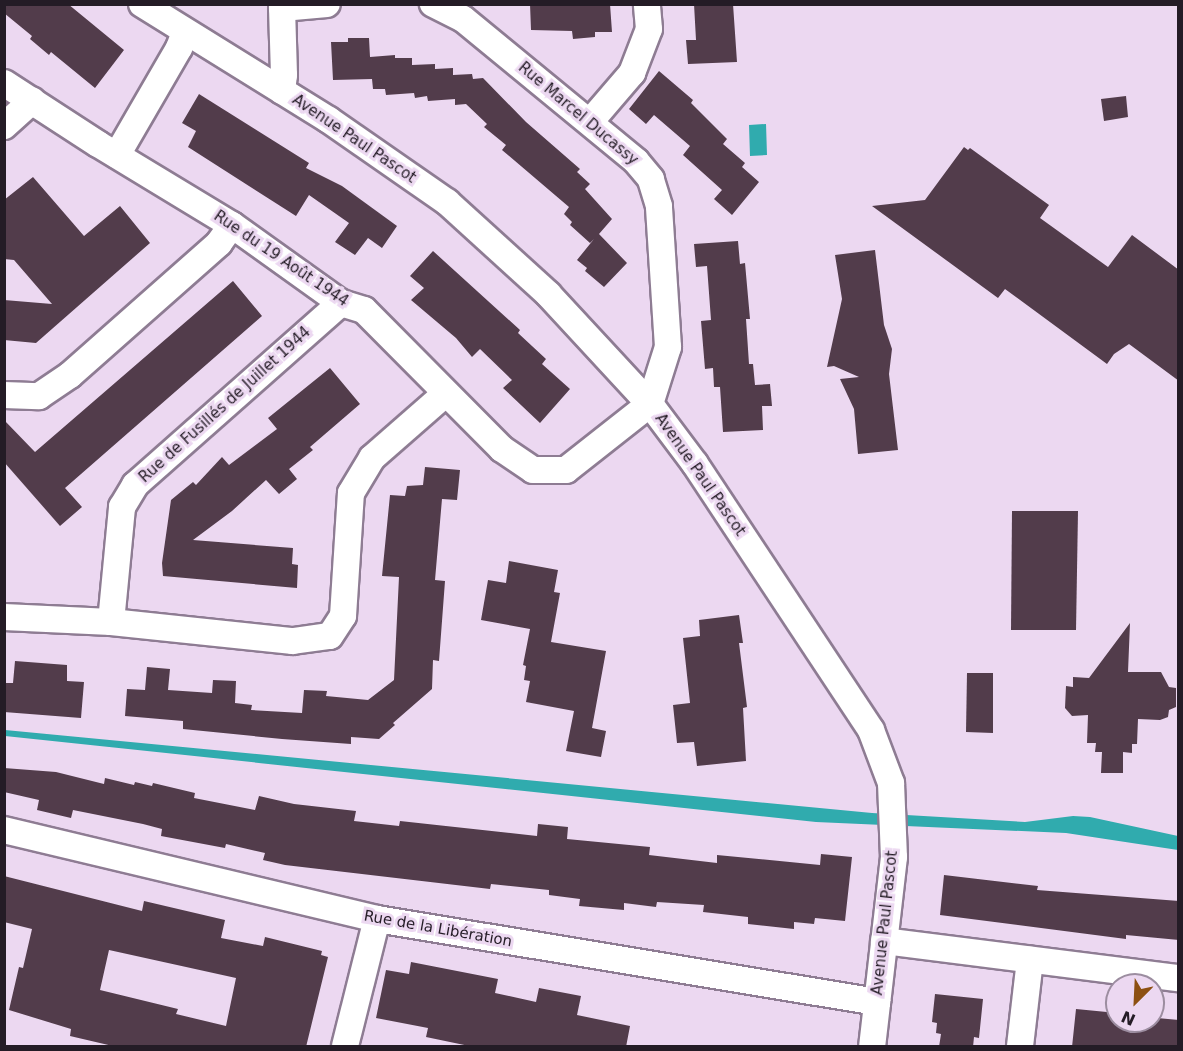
<!DOCTYPE html>
<meta charset="utf-8">
<style>
body{margin:0}
#map{position:relative;width:1183px;height:1051px;overflow:hidden;background:#ecd8f1;font-family:"DejaVu Sans",sans-serif}
div>[style]{position:absolute}
[style*='--x']{left:calc(var(--x)*1px);top:calc(var(--y)*1px);width:calc(var(--w)*1px);rotate:calc(var(--a)*1deg)}
.water>*{inset:0;background:#30abae}
.building>*{inset:0;background:#523c4b}
.roads{filter:drop-shadow(2px 0 #8e7c93) drop-shadow(-2px 0 #8e7c93) drop-shadow(0 2px #8e7c93) drop-shadow(0 -2px #8e7c93)}
.minor>*{height:26px;margin:-13px;padding:0 13px;transform-origin:13px;border-radius:13px;background:#fff}
span{translate:-50% -50%;white-space:nowrap;text-align:center;line-height:1.15;-webkit-text-stroke:6px #ecd8f1;paint-order:stroke}
.street-label{font-size:15px;color:#241c26}
.frame{position:absolute;inset:0;border:6px solid #241c26;pointer-events:none}
.north{position:absolute;left:1105px;top:973px;width:60px;height:60px;box-sizing:border-box;background:#ecd8f1;border:2px solid #9c8da0;border-radius:50%;rotate:204deg;font-size:16px;font-weight:700;line-height:24px;text-align:center;color:#241c26}
.north::after{content:'';display:block;margin:auto;width:21px;height:27px;background:#8d5012;clip-path:polygon(50% 0,100% 100%,50% 72%,0 100%)}
</style>
<div id="map">
<div class="water">
<div style="clip-path:polygon(766px 124px,767px 155px,750px 156px,749px 125px)"></div>
<div style="clip-path:polygon(5px 730px,872px 813px,1025px 822px,1073px 816px,1090px 817px,1178px 836px,1178px 850px,1066px 833px,816px 822px,5px 736px)"></div>
</div>
<div class="building">
<div style="clip-path:polygon(4px 4px,68px 4px,124px 50px,95px 88px,51px 52px,49px 55px,30px 39px,32px 36px,4px 13px)"></div>
<div style="clip-path:polygon(530px 4px,610px 4px,612px 32px,595px 32px,595px 37px,573px 39px,572px 31px,531px 30px)"></div>
<div style="clip-path:polygon(694px 4px,733px 4px,737px 62px,688px 64px,686px 40px,696px 40px)"></div>
<div style="clip-path:polygon(348px 38px,369px 38px,370px 57px,395px 55px,395px 58px,412px 58px,412px 65px,435px 64px,435px 69px,453px 68px,453px 75px,472px 74px,473px 79px,483px 78px,526px 122px,580px 169px,577px 172px,590px 184px,585px 189px,612px 219px,599px 234px,627px 263px,604px 287px,585px 271px,587px 268px,577px 260px,594px 239px,590px 243px,570px 225px,572px 222px,564px 214px,569px 207px,502px 150px,506px 145px,484px 127px,487px 124px,466px 104px,455px 105px,455px 99px,428px 101px,427px 96px,415px 98px,414px 93px,386px 95px,385px 89px,373px 89px,372px 79px,333px 80px,331px 42px,348px 42px)"></div>
<div style="clip-path:polygon(659px 71px,693px 100px,691px 103px,727px 139px,723px 144px,745px 163px,742px 167px,759px 182px,732px 215px,714px 199px,722px 190px,683px 155px,690px 146px,654px 115px,646px 124px,629px 109px)"></div>
<div style="clip-path:polygon(199px 94px,309px 163px,306px 168px,342px 186px,397px 226px,382px 248px,368px 238px,355px 255px,335px 242px,349px 223px,309px 195px,296px 216px,188px 147px,196px 131px,182px 123px)"></div>
<div style="clip-path:polygon(1126px 96px,1128px 117px,1104px 121px,1101px 99px)"></div>
<div style="clip-path:polygon(964px 147px,968px 150px,970px 148px,1049px 205px,1040px 218px,1108px 267px,1132px 235px,1179px 270px,1179px 381px,1129px 344px,1114px 354px,1107px 364px,1005px 289px,998px 298px,872px 206px,925px 200px)"></div>
<div style="clip-path:polygon(33px 177px,84px 236px,120px 206px,150px 243px,36px 343px,4px 340px,4px 300px,52px 304px,14px 260px,4px 259px,4px 200px)"></div>
<div style="clip-path:polygon(738px 241px,740px 264px,745px 263px,750px 319px,746px 319px,749px 364px,753px 364px,755px 385px,770px 384px,772px 406px,762px 406px,763px 430px,723px 432px,720px 387px,714px 387px,713px 368px,705px 369px,701px 321px,711px 320px,707px 266px,696px 267px,694px 244px)"></div>
<div style="clip-path:polygon(875px 250px,884px 325px,892px 349px,889px 374px,898px 450px,858px 454px,854px 409px,840px 379px,859px 377px,834px 366px,827px 367px,842px 299px,835px 255px)"></div>
<div style="clip-path:polygon(433px 251px,520px 330px,518px 333px,546px 359px,542px 364px,570px 389px,540px 423px,503px 388px,512px 380px,480px 349px,472px 357px,456px 338px,411px 300px,424px 288px,410px 276px)"></div>
<div style="clip-path:polygon(233px 281px,262px 316px,65px 488px,82px 507px,60px 526px,4px 462px,4px 420px,35px 452px)"></div>
<div style="clip-path:polygon(330px 368px,360px 404px,310px 447px,313px 450px,289px 469px,297px 479px,279px 494px,266px 480px,232px 511px,193px 540px,293px 548px,292px 564px,298px 565px,297px 588px,163px 576px,162px 563px,171px 500px,193px 482px,196px 485px,222px 457px,229px 465px,277px 429px,268px 418px)"></div>
<div style="clip-path:polygon(425px 467px,460px 470px,457px 500px,442px 499px,435px 580px,445px 581px,439px 661px,433px 660px,432px 689px,393px 723px,395px 725px,379px 739px,351px 737px,351px 744px,282px 739px,183px 729px,183px 721px,125px 716px,127px 689px,145px 690px,147px 667px,170px 669px,168px 690px,212px 693px,213px 680px,236px 681px,235px 703px,252px 705px,251px 710px,302px 713px,304px 690px,327px 691px,326px 696px,368px 700px,394px 680px,399px 577px,382px 576px,390px 495px,405px 496px,407px 486px,423px 485px)"></div>
<div style="clip-path:polygon(1012px 511px,1078px 511px,1076px 630px,1011px 630px)"></div>
<div style="clip-path:polygon(509px 561px,558px 570px,554px 592px,560px 593px,551px 642px,606px 651px,592px 728px,606px 731px,601px 757px,566px 751px,574px 711px,526px 702px,530px 681px,524px 680px,526px 666px,523px 665px,530px 629px,481px 620px,488px 580px,506px 583px)"></div>
<div style="clip-path:polygon(739px 615px,743px 643px,739px 643px,747px 707px,743px 708px,746px 761px,697px 766px,694px 742px,677px 743px,673px 705px,690px 703px,683px 638px,700px 636px,699px 620px)"></div>
<div style="clip-path:polygon(1130px 623px,1128px 672px,1161px 672px,1169px 687px,1176px 688px,1176px 707px,1169px 710px,1168px 717px,1160px 720px,1138px 719px,1137px 744px,1132px 744px,1132px 753px,1123px 752px,1123px 773px,1101px 773px,1102px 752px,1095px 752px,1096px 743px,1087px 743px,1088px 715px,1072px 716px,1065px 708px,1066px 686px,1073px 687px,1073px 677px,1089px 678px)"></div>
<div style="clip-path:polygon(15px 661px,67px 665px,67px 681px,84px 682px,81px 718px,4px 712px,4px 683px,13px 683px)"></div>
<div style="clip-path:polygon(967px 673px,993px 673px,993px 733px,966px 732px)"></div>
<div style="clip-path:polygon(4px 768px,56px 772px,104px 784px,105px 778px,134px 785px,135px 782px,152px 786px,153px 783px,195px 793px,194px 798px,255px 810px,259px 796px,294px 804px,356px 811px,354px 821px,399px 826px,400px 821px,537px 836px,538px 824px,568px 827px,567px 839px,650px 847px,649px 855px,717px 863px,717px 855px,820px 865px,821px 854px,852px 857px,845px 921px,815px 918px,814px 924px,794px 922px,794px 929px,748px 924px,748px 917px,703px 912px,704px 905px,657px 902px,656px 907px,624px 903px,624px 910px,579px 906px,580px 899px,549px 895px,549px 890px,491px 884px,490px 889px,285px 865px,263px 860px,265px 853px,226px 844px,225px 848px,161px 836px,162px 829px,143px 824px,73px 810px,71px 818px,37px 810px,39px 800px,4px 792px)"></div>
<div style="clip-path:polygon(944px 875px,1038px 886px,1037px 890px,1179px 901px,1179px 940px,1126px 935px,1126px 939px,940px 915px)"></div>
<div style="clip-path:polygon(evenodd,4px 876px,142px 911px,144px 901px,225px 920px,221px 938px,263px 946px,265px 937px,322px 951px,321px 955px,328px 957px,306px 1047px,117px 1047px,70px 1036px,71px 1029px,9px 1010px,19px 967px,23px 968px,32px 929px,4px 922px,4px 876px,109px 950px,236px 978px,226px 1026px,176px 1014px,178px 1009px,100px 990px,109px 950px)"></div>
<div style="clip-path:polygon(411px 962px,498px 979px,495px 993px,536px 1002px,539px 988px,581px 996px,577px 1015px,630px 1026px,626px 1047px,474px 1047px,426px 1037px,428px 1028px,376px 1018px,386px 970px,409px 974px)"></div>
<div style="clip-path:polygon(935px 994px,983px 999px,979px 1038px,974px 1037px,973px 1047px,939px 1047px,941px 1034px,936px 1033px,937px 1023px,932px 1022px)"></div>
<div style="clip-path:polygon(1076px 1009px,1117px 1013px,1117px 1021px,1156px 1023px,1157px 1018px,1179px 1020px,1179px 1047px,1072px 1047px)"></div>
</div>
<div class="roads">
<div class="minor">
<div style="--x:142;--y:4;--w:220;--a:31.8"></div>
<div style="--x:329;--y:120;--w:144;--a:34.8"></div>
<div style="--x:447;--y:202;--w:137;--a:42.3"></div>
<div style="--x:548;--y:294;--w:150;--a:47.2"></div>
<div style="--x:650;--y:404;--w:75;--a:53.1"></div>
<div style="--x:695;--y:464;--w:319;--a:56.5"></div>
<div style="--x:871;--y:730;--w:57;--a:69.3"></div>
<div style="--x:891;--y:783;--w:74;--a:87.7"></div>
<div style="--x:894;--y:857;--w:190;--a:96.6"></div>
<div style="--x:4;--y:83;--w:112;--a:33"></div>
<div style="--x:98;--y:144;--w:157;--a:31.2"></div>
<div style="--x:232;--y:225;--w:134;--a:35.6"></div>
<div style="--x:341;--y:303;--w:24;--a:17"></div>
<div style="--x:364;--y:310;--w:196;--a:45.2"></div>
<div style="--x:502;--y:449;--w:37;--a:34"></div>
<div style="--x:533;--y:470;--w:33;--a:0"></div>
<div style="--x:566;--y:470;--w:107;--a:-38.2"></div>
<div style="--x:650;--y:404;--w:60;--a:-72.5"></div>
<div style="--x:668;--y:347;--w:141;--a:-93.7"></div>
<div style="--x:659;--y:206;--w:28;--a:-107"></div>
<div style="--x:651;--y:179;--w:23;--a:-130"></div>
<div style="--x:636;--y:161;--w:224;--a:-140.6"></div>
<div style="--x:463;--y:19;--w:34;--a:-153"></div>
<div style="--x:282;--y:91;--w:16;--a:-83"></div>
<div style="--x:284;--y:75;--w:67;--a:-91.7"></div>
<div style="--x:282;--y:8;--w:45;--a:-5.1"></div>
<div style="--x:590;--y:122;--w:65;--a:-49.4"></div>
<div style="--x:632;--y:73;--w:47;--a:-68.9"></div>
<div style="--x:649;--y:29;--w:25;--a:-95"></div>
<div style="--x:4;--y:126;--w:38;--a:-42"></div>
<div style="--x:117;--y:155;--w:124;--a:-59.9"></div>
<div style="--x:179;--y:48;--w:17;--a:-69"></div>
<div style="--x:4;--y:395;--w:35;--a:2"></div>
<div style="--x:39;--y:396;--w:37;--a:-34"></div>
<div style="--x:70;--y:375;--w:199;--a:-41.5"></div>
<div style="--x:219;--y:243;--w:22;--a:-54"></div>
<div style="--x:4;--y:617;--w:107;--a:2.7"></div>
<div style="--x:111;--y:622;--w:183;--a:6"></div>
<div style="--x:293;--y:641;--w:37;--a:-8"></div>
<div style="--x:330;--y:636;--w:24;--a:-57"></div>
<div style="--x:343;--y:616;--w:123;--a:-86.3"></div>
<div style="--x:351;--y:493;--w:41;--a:-59"></div>
<div style="--x:372;--y:458;--w:97;--a:-41.2"></div>
<div style="--x:111;--y:622;--w:116;--a:-84.5"></div>
<div style="--x:122;--y:507;--w:26;--a:-59"></div>
<div style="--x:135;--y:485;--w:275;--a:-41.5"></div>
<div style="--x:4;--y:830;--w:383;--a:13.4"></div>
<div style="--x:377;--y:919;--w:507;--a:9.43"></div>
<div style="--x:884;--y:941;--w:296;--a:7.2"></div>
<div style="--x:345;--y:1046;--w:131;--a:-75.9"></div>
<div style="--x:1020;--y:1046;--w:87;--a:-83.4"></div>
</div>
</div>
<div class="street-label">
<span style="left:578px;top:114px;rotate:40deg">Rue Marcel Ducassy</span>
<span style="left:354px;top:139px;rotate:34deg">Avenue Paul Pascot</span>
<span style="left:281px;top:259px;rotate:34deg">Rue du 19 Août 1944</span>
<span style="left:225px;top:405px;rotate:-42deg">Rue de Fusillés de Juillet 1944</span>
<span style="left:700px;top:475px;rotate:55deg">Avenue Paul Pascot</span>
<span style="left:885px;top:923px;rotate:-84deg">Avenue Paul Pascot</span>
<span style="left:438px;top:929px;rotate:10deg">Rue de la Libération</span>
</div>
<div class="frame"></div>
<div class="north">N</div>
</div>
